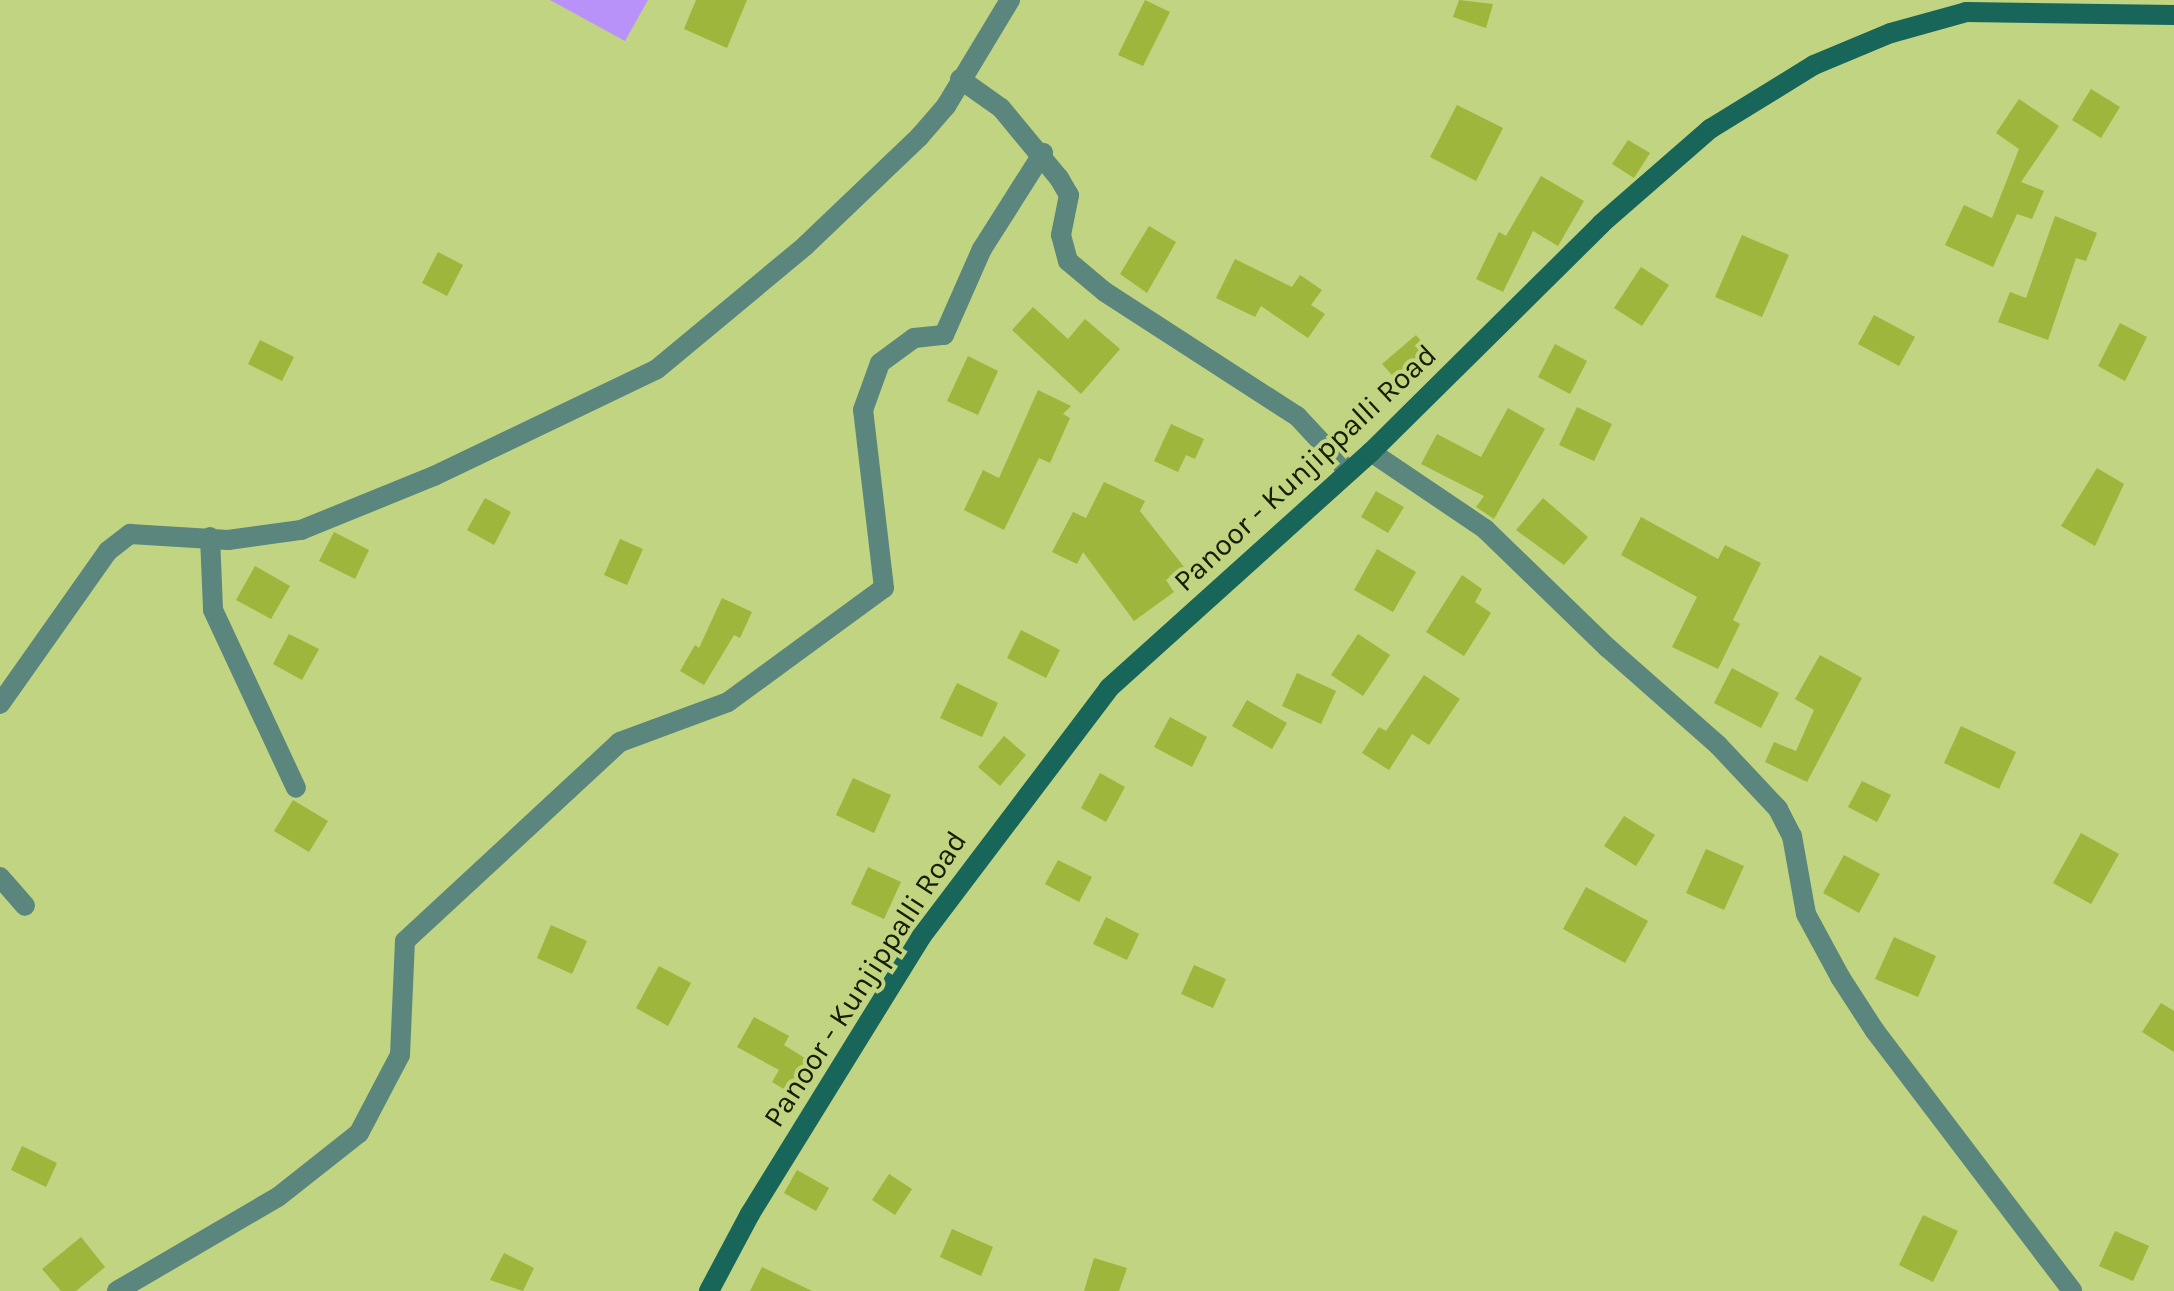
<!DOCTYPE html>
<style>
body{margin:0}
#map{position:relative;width:2174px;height:1291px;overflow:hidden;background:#c0d481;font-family:Karla,sans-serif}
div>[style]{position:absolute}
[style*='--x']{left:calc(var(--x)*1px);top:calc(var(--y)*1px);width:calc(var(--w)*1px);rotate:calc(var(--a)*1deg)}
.water>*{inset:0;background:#b992f9}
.building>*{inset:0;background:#9db63b}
.street>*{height:20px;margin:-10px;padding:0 10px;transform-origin:10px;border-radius:10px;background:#5b867d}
.secondary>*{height:20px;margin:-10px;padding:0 10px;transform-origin:10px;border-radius:10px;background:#186559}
span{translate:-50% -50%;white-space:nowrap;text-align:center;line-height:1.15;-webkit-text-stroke:8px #c0d481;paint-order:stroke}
.street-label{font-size:30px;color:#161d00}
</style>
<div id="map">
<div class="water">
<div style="clip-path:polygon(550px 0,648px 0,625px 41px)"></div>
</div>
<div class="building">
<div style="clip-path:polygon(696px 0,747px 0,727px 48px,684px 29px)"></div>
<div style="clip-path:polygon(1145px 0,1170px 12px,1143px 66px,1118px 55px)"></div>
<div style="clip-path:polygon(1459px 0,1493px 4px,1486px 28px,1453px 17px)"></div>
<div style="clip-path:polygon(2091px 89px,2120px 107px,2101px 138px,2072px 120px)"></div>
<div style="clip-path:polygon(2019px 99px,2059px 126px,2021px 182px,2044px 191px,2032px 219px,2017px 214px,1993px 267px,1945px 245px,1964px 205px,1992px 218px,2019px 149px,1996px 133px)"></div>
<div style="clip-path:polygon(1457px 105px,1503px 128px,1476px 181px,1430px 157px)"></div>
<div style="clip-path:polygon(1628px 140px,1650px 153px,1634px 178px,1612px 164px)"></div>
<div style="clip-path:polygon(1541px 176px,1584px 201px,1558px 246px,1533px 231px,1503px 292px,1476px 279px,1499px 232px,1506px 236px)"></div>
<div style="clip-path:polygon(2055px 216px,2097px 233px,2086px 261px,2076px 258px,2048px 340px,1998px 322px,2010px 292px,2026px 298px)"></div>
<div style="clip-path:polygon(1149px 226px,1176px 242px,1147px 293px,1120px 274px)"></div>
<div style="clip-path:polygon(1742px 235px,1789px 255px,1762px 317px,1715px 297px)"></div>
<div style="clip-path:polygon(438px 252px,463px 265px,447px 296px,422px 283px)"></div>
<div style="clip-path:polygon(1235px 259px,1292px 287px,1300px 275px,1322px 290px,1311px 305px,1325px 314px,1308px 338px,1261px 306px,1255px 317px,1216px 298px)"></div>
<div style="clip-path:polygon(1641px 267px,1669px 285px,1642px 326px,1614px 308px)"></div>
<div style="clip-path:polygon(1033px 307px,1068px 339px,1085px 319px,1120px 349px,1081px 394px,1012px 330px)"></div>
<div style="clip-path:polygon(1874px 315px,1915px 337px,1899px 366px,1858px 344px)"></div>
<div style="clip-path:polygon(2120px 323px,2147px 337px,2125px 381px,2098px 366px)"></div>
<div style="clip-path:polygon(1416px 335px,1435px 358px,1402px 386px,1382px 364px)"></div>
<div style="clip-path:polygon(260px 340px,294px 357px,282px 381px,248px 364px)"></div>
<div style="clip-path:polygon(1555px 344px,1587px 361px,1570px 394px,1538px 377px)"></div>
<div style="clip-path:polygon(968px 356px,998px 371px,978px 415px,947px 401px)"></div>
<div style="clip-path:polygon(1038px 390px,1071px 406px,1063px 414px,1070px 418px,1050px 463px,1039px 458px,1004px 530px,964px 510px,983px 470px,999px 478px)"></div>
<div style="clip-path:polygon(1577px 407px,1612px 424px,1594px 461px,1559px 445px)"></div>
<div style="clip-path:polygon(1508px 408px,1545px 429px,1494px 519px,1476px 507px,1484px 496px,1421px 464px,1437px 434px,1481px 457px)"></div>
<div style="clip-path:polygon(1171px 424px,1204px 439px,1195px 459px,1186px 455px,1178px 472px,1154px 461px)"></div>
<div style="clip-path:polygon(2097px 468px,2124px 484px,2095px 546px,2061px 526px)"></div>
<div style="clip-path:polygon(1104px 482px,1145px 501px,1140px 511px,1184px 567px,1166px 580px,1174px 592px,1134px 621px,1083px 552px,1077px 564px,1052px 552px,1073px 512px,1086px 518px)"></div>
<div style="clip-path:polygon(1376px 491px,1404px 507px,1388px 533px,1361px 517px)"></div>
<div style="clip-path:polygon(485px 498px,511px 512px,494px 545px,467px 530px)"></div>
<div style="clip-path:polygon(1543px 498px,1588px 537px,1564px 565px,1516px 530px)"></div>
<div style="clip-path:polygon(1641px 517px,1718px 559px,1725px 545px,1761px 563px,1733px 620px,1740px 624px,1718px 669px,1672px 647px,1697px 597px,1621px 555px)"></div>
<div style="clip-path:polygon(334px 532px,369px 550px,355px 579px,319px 561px)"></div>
<div style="clip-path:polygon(620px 539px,643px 549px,627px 585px,604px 575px)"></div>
<div style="clip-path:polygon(1377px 549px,1416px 572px,1393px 612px,1354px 590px)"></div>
<div style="clip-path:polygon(255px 566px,290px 586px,271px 619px,236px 600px)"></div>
<div style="clip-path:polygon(1462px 575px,1482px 589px,1475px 602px,1491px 613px,1464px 656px,1426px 632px)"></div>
<div style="clip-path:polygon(722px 598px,752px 612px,740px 638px,734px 635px,704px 685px,680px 671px,695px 645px,699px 648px)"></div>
<div style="clip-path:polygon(1021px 630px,1060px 650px,1046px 678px,1007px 658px)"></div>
<div style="clip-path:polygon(289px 634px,319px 649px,302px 680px,273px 664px)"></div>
<div style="clip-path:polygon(1358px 634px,1390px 655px,1363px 696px,1331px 675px)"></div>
<div style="clip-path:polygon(1820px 655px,1862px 678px,1807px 782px,1765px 762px,1774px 742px,1796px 751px,1814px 710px,1795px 699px)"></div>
<div style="clip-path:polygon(1732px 668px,1779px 693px,1761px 728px,1714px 703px)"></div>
<div style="clip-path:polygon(1297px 673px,1336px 691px,1321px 724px,1282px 706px)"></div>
<div style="clip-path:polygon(1424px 675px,1460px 699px,1429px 745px,1412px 734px,1389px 770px,1362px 753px,1379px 727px,1386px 731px)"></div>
<div style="clip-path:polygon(957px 683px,998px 703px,982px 737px,940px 718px)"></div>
<div style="clip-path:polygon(1247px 700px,1287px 723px,1272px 749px,1232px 726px)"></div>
<div style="clip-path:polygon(1170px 717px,1207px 737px,1192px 767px,1154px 747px)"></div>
<div style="clip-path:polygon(1961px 726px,2016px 752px,1999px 789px,1944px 763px)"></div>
<div style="clip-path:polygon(1004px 736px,1026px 755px,1000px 786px,978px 767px)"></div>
<div style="clip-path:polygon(1100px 773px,1125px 787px,1106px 822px,1081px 808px)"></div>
<div style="clip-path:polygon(853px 778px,891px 795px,874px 833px,836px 815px)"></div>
<div style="clip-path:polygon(1862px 781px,1891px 795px,1877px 822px,1848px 807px)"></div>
<div style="clip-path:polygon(293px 800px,328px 821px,309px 852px,274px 831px)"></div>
<div style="clip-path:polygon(1624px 816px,1655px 835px,1636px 866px,1604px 846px)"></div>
<div style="clip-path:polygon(2081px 833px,2119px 854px,2091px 904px,2053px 883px)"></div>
<div style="clip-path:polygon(1706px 849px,1744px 866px,1724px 910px,1686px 893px)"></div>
<div style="clip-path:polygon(1844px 855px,1880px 874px,1859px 913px,1823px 893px)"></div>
<div style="clip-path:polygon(1058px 860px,1092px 877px,1079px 902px,1045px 884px)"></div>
<div style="clip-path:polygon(868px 867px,901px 882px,884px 919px,851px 904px)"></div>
<div style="clip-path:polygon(1586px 887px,1648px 921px,1625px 963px,1563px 929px)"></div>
<div style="clip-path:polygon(1106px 917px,1139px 934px,1127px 960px,1093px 944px)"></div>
<div style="clip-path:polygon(551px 925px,587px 941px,572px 974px,537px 958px)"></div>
<div style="clip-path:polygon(1894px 937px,1936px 956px,1918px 997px,1875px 979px)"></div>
<div style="clip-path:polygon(1194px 965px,1226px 979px,1213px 1008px,1181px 994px)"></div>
<div style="clip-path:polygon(659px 966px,691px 983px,668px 1026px,636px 1008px)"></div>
<div style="clip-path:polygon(2161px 1003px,2174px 1011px,2174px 1052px,2142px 1032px)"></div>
<div style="clip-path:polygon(754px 1017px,789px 1036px,784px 1045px,816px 1065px,797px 1097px,772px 1082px,779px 1070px,737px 1047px)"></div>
<div style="clip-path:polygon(22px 1146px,57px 1163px,46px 1187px,11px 1170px)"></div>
<div style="clip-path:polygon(797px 1170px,829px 1188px,816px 1211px,784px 1193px)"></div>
<div style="clip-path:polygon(889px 1174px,912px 1189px,895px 1215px,872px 1200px)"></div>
<div style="clip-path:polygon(1923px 1215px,1958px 1231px,1933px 1282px,1899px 1265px)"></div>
<div style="clip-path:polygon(952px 1229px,993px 1247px,981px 1276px,940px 1257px)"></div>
<div style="clip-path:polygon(2115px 1231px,2149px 1246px,2133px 1281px,2099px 1266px)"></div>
<div style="clip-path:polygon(81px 1237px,105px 1267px,76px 1291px,61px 1291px,42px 1269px)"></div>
<div style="clip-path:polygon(504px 1253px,534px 1268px,523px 1291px,490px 1280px)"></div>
<div style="clip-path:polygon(1094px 1258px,1127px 1268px,1119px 1291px,1084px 1291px)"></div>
<div style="clip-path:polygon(762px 1267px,812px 1291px,750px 1291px)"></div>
</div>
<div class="street">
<div style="--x:960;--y:79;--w:50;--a:35.3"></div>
<div style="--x:1001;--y:108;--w:91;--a:50.4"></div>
<div style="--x:1059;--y:178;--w:20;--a:60"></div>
<div style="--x:1069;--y:195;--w:41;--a:101.3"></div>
<div style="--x:1061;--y:235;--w:27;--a:75"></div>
<div style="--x:1068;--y:261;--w:48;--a:40"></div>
<div style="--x:1105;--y:292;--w:229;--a:32.9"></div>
<div style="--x:1297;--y:416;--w:76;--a:47.1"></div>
<div style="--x:1371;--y:452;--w:138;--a:34"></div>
<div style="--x:1485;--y:529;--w:171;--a:44.1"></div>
<div style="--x:1608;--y:648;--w:147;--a:41.4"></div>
<div style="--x:1718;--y:745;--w:88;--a:46.8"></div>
<div style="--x:1778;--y:809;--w:30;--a:63"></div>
<div style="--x:1792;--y:836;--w:79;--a:79.8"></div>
<div style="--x:1806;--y:914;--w:72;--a:61.6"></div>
<div style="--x:1840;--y:977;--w:64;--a:57.1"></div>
<div style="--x:1875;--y:1031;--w:326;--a:52.8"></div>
<div style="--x:210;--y:537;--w:73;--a:87.6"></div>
<div style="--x:213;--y:610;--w:196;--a:65"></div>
<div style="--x:0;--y:704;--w:187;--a:-54.8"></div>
<div style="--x:108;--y:551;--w:28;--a:-38"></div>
<div style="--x:130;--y:534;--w:98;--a:3.5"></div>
<div style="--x:228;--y:540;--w:74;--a:-7.8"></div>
<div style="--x:301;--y:530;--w:144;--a:-22.1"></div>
<div style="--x:434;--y:476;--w:247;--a:-25.6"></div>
<div style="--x:657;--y:369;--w:192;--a:-39.7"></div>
<div style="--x:805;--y:246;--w:159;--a:-43.7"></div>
<div style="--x:920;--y:136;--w:40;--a:-49"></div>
<div style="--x:946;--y:106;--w:124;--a:-58.9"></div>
<div style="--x:0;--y:877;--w:38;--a:49"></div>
<div style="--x:117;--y:1291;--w:186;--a:-30.3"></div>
<div style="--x:278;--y:1197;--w:103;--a:-38.3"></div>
<div style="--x:359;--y:1133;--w:88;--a:-62.3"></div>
<div style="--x:400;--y:1055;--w:114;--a:-87.5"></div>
<div style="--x:405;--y:941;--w:293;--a:-42.8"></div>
<div style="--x:620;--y:742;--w:115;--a:-20.3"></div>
<div style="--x:728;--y:702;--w:193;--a:-36.2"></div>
<div style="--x:884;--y:588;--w:179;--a:-96.7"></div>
<div style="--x:863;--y:410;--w:50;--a:-70.1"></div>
<div style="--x:880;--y:363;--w:42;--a:-36.3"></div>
<div style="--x:914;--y:338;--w:30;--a:-6"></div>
<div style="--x:944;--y:335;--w:94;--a:-66.2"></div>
<div style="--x:982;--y:249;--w:114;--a:-57.6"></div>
</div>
<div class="secondary">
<div style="--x:709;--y:1291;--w:87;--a:-62"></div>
<div style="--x:750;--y:1214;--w:326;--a:-58.3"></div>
<div style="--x:921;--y:937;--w:312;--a:-52.9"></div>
<div style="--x:1109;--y:688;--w:353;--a:-42"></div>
<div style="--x:1371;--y:452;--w:324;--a:-44.7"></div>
<div style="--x:1601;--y:224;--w:145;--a:-41.1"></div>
<div style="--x:1710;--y:129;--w:122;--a:-31.6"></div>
<div style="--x:1814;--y:65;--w:83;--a:-22.6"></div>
<div style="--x:1891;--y:33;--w:78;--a:-15.6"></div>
<div style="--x:1966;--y:12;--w:208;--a:0.8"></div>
</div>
<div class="street-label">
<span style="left:1305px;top:468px;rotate:-43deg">Panoor - Kunjippalli Road</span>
<span style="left:865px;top:979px;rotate:-57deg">Panoor - Kunjippalli Road</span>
</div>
</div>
